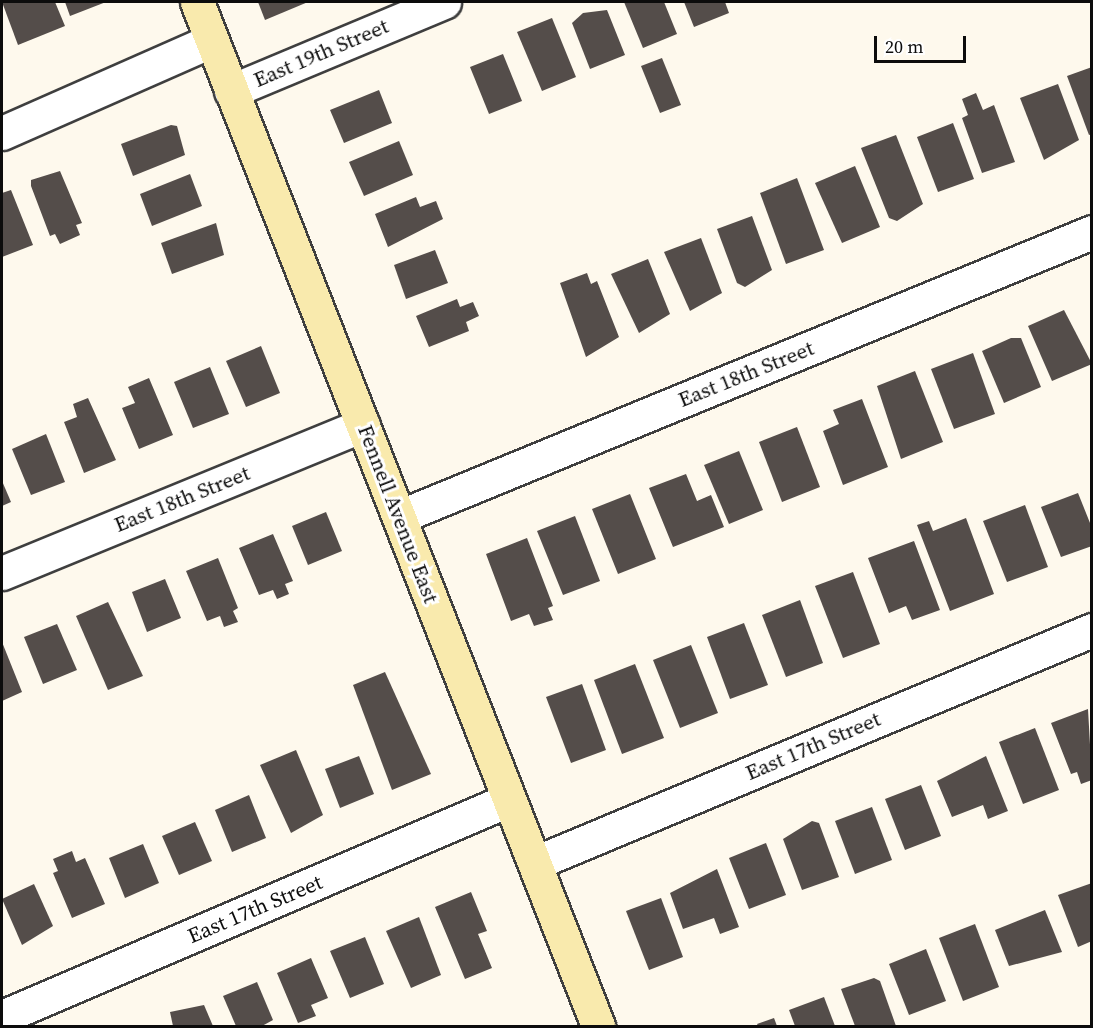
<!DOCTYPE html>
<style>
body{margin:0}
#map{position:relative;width:1093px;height:1028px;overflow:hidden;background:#fef9ed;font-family:"Source Serif 4",serif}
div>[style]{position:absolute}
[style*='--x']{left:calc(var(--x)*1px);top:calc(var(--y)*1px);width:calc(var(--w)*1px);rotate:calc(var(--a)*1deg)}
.building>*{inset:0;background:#544d4a}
.roads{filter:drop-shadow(2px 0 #3f3f3f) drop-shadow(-2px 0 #3f3f3f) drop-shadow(0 2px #3f3f3f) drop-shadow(0 -2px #3f3f3f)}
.minor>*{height:33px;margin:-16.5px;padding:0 16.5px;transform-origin:16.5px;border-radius:16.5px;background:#fff}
.secondary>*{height:33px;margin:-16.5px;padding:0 16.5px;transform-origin:16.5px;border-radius:16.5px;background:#f9eaad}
span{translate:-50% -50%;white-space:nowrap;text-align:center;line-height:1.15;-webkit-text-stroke:6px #fff;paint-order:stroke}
.street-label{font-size:21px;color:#0c0c0c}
.frame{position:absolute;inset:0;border:3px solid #0c0c0c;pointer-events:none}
.scale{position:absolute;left:874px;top:36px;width:92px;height:27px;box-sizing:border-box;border:3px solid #0c0c0c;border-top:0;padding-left:8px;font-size:18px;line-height:21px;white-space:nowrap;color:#0c0c0c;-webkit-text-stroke:4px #fff;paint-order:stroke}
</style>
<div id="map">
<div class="building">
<div style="clip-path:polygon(2px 2px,55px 2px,65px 26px,18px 45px)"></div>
<div style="clip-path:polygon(65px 2px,106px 2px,70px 16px)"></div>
<div style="clip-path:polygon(258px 2px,308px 2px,265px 20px)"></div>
<div style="clip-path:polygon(624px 2px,664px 2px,677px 34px,643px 48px)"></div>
<div style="clip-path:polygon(684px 2px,725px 2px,729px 13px,694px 27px)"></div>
<div style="clip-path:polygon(607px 10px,625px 55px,590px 69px,572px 23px,583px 13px)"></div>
<div style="clip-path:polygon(552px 18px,576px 77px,542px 91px,517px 32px)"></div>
<div style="clip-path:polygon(503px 54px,522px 101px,489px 114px,470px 67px)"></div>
<div style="clip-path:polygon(662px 58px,681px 105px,660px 113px,641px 66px)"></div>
<div style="clip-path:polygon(1092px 67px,1092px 134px,1089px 135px,1067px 76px)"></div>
<div style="clip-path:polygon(1058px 84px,1079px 140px,1044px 160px,1020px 98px)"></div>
<div style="clip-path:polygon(379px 90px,392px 123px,344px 143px,330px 110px)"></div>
<div style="clip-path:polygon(976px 93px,983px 110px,994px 105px,1015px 162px,982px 173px,962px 118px,968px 115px,962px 99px)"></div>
<div style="clip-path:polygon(953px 123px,974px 179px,938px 192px,917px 137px)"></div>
<div style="clip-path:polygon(171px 125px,177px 126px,185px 155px,133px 176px,121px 144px)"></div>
<div style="clip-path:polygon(896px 135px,923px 204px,897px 221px,889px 218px,861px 148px)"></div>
<div style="clip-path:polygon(399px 141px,413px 175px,364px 196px,349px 162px)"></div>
<div style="clip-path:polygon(855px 166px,880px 227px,842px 243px,815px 183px)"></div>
<div style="clip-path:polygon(60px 171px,82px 223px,76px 225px,80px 235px,60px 244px,55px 234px,50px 236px,31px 186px,31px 180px)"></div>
<div style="clip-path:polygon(190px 174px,202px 206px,152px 226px,140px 194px)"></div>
<div style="clip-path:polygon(797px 178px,824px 250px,786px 264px,760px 193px)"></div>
<div style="clip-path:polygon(11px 190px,33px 245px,2px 257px,2px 193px)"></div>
<div style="clip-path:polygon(416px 197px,420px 207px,436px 201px,443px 219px,388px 247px,375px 214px)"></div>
<div style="clip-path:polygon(752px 216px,772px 270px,745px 287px,737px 283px,717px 229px)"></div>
<div style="clip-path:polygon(216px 223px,224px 255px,172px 274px,161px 243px)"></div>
<div style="clip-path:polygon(701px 238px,722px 293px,690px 311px,664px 252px)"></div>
<div style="clip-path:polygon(435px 250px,448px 283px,406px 299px,394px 265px)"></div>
<div style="clip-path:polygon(648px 259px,670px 314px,639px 333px,611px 274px)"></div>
<div style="clip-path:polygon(587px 273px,591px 284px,597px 281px,619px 337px,586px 357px,560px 283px)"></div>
<div style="clip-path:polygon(457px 299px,460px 307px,473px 302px,479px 316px,466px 322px,469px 331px,429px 347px,416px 316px)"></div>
<div style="clip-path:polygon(1064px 310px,1092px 364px,1052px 381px,1028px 326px)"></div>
<div style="clip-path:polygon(1011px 338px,1021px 338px,1041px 387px,1004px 403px,982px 351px)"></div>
<div style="clip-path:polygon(261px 346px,280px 393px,246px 407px,226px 361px)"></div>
<div style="clip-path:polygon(973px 353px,995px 414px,954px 429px,931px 369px)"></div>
<div style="clip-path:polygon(210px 367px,229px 414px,193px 428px,174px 382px)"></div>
<div style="clip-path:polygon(915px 371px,943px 442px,901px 459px,877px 386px)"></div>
<div style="clip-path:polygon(149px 378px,173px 435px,139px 449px,122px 408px,135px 403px,128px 387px)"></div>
<div style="clip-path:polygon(88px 398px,116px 460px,84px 473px,64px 422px,77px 417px,73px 404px)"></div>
<div style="clip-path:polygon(862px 399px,888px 467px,843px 485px,823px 431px,839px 424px,833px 410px)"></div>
<div style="clip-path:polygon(797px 427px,820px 487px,782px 502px,759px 442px)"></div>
<div style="clip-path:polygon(46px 434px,65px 482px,31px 495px,12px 449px)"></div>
<div style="clip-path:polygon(739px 451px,763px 510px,729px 524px,704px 465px)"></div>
<div style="clip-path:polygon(686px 474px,697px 501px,711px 495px,724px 527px,673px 547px,649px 488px)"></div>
<div style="clip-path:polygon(2px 481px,11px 502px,2px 506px)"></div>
<div style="clip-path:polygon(1078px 493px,1092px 528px,1092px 546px,1061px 557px,1041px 507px)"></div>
<div style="clip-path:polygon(630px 494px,656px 559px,618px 574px,592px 509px)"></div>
<div style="clip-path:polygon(1025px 505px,1048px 567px,1007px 582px,983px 521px)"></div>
<div style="clip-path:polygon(326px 512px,342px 551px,308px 565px,292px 526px)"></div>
<div style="clip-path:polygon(575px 516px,600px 581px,563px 595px,537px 531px)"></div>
<div style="clip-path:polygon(966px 518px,994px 594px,950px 611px,917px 525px,929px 521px,933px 531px)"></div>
<div style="clip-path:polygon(273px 534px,293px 581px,285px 584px,289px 594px,277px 599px,273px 590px,259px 595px,239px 548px)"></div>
<div style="clip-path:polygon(527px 538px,553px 606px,548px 608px,553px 620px,534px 626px,529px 614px,511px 621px,486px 554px)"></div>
<div style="clip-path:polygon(914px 541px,940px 610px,912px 620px,906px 606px,889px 613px,868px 558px)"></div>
<div style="clip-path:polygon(218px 558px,238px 608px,233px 611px,238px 622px,224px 627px,220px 616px,207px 621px,186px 571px)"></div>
<div style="clip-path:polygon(853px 572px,880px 644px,843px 658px,815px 586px)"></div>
<div style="clip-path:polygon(165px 579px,181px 618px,147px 632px,132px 592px)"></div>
<div style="clip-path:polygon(800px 600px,823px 663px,786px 677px,762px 615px)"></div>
<div style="clip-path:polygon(108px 602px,143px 676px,108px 690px,76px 616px)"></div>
<div style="clip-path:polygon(744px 623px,768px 685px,730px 699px,707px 637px)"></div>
<div style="clip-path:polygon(57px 624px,77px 670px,43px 684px,24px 637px)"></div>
<div style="clip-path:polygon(2px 642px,22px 692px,2px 701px)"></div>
<div style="clip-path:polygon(691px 645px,718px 713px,680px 728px,653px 660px)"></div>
<div style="clip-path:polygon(635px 664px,664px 738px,622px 754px,594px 680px)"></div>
<div style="clip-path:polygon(385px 672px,431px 774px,392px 790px,353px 685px)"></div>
<div style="clip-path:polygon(582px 684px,606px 750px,571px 763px,546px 697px)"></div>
<div style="clip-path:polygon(1088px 709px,1092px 780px,1081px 784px,1077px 772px,1071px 774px,1051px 723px)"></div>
<div style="clip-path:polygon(1035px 728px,1059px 790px,1023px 804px,999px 742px)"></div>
<div style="clip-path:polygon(296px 750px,323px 815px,291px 833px,260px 765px)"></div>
<div style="clip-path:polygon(359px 756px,374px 794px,340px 808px,325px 769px)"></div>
<div style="clip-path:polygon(986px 756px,1008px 811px,988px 819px,983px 805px,952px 817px,937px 781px)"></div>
<div style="clip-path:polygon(921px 785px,941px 836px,905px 850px,885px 799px)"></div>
<div style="clip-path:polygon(249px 795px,266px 838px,232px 852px,215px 810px)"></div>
<div style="clip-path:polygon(872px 807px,892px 860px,855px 874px,835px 821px)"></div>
<div style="clip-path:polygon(812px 821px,819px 823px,839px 877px,802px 890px,783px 839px)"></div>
<div style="clip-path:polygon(195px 822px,212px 861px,179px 875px,162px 836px)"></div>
<div style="clip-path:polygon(766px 843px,786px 895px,749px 909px,729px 858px)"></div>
<div style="clip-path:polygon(143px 844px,159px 883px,125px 898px,109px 858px)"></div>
<div style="clip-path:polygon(72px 851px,76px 862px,85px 858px,105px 904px,72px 918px,53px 873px,58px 871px,53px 859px)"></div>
<div style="clip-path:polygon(717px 869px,739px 927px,720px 934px,714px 918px,683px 929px,670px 893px)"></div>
<div style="clip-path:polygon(1092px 883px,1092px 941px,1078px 947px,1058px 895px)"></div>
<div style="clip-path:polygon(34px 884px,53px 926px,22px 945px,2px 899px)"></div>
<div style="clip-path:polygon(471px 892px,487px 931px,478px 934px,492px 968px,465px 979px,435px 907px)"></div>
<div style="clip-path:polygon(661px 898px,683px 957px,649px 970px,626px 911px)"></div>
<div style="clip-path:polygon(1045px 910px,1062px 952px,1009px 966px,995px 930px)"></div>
<div style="clip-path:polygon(419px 917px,441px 975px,411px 988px,386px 931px)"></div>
<div style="clip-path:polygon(975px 924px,999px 987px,963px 1001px,939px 938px)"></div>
<div style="clip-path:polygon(365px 937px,384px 984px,350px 998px,330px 951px)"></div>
<div style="clip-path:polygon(926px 949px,946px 1001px,909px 1015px,889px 964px)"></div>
<div style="clip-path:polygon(311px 958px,328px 998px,311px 1005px,316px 1016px,298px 1023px,277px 973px)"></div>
<div style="clip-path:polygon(874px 978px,880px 981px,896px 1026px,855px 1026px,841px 989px)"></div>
<div style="clip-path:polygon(257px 982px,273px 1020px,262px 1026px,236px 1026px,223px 996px)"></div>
<div style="clip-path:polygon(824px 997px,835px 1026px,795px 1026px,789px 1010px)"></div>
<div style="clip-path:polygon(204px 1005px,213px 1026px,173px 1026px,170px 1012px)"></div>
<div style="clip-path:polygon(774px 1018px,777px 1026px,758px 1026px,757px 1024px)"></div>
</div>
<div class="roads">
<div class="minor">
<div style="--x:231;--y:91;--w:231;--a:-22.7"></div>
<div style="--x:2;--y:133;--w:228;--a:-23.8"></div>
<div style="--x:401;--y:516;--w:747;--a:-22.34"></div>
<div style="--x:2;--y:573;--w:390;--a:-22.3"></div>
<div style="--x:535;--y:863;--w:604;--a:-22.7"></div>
<div style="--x:2;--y:1017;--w:551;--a:-23.21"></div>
</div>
<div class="secondary">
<div style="--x:197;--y:2;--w:1100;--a:68.61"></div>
</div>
</div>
<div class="street-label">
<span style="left:321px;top:53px;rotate:-23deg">East 19th Street</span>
<span style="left:746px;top:374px;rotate:-22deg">East 18th Street</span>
<span style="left:182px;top:499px;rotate:-22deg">East 18th Street</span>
<span style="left:398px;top:514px;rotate:69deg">Fennell Avenue East</span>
<span style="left:813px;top:746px;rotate:-23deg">East 17th Street</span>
<span style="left:255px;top:909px;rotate:-23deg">East 17th Street</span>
</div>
<div class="frame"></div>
<div class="scale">20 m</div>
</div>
